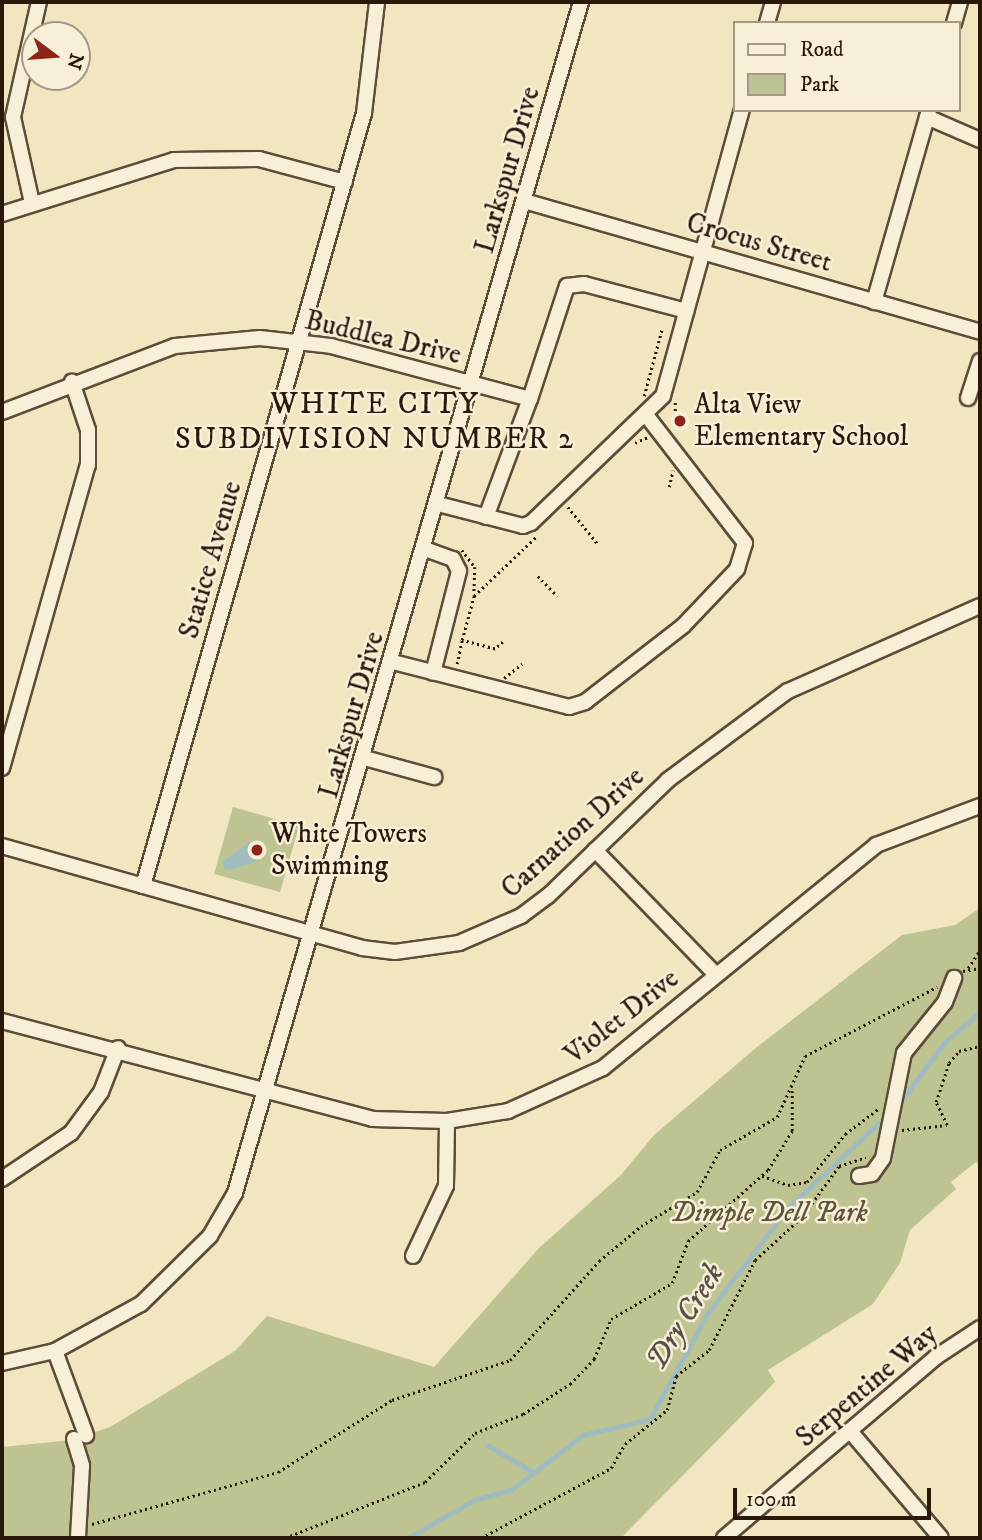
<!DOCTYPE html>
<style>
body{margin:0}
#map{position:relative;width:982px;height:1540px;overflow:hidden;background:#f2e6c1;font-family:"IM FELL DW Pica",serif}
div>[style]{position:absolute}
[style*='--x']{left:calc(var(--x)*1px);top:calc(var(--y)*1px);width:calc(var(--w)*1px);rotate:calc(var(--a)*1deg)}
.green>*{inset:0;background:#bec491}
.water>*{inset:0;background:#a1bcbf}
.stream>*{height:4.5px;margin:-2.25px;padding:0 2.25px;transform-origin:2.25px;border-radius:2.25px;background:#a1bcbf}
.path>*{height:2.5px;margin-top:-1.25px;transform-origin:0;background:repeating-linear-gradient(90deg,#2a180a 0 2px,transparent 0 5.5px)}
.roads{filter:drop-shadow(2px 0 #5c4c38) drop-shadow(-2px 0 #5c4c38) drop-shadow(0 2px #5c4c38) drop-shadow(0 -2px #5c4c38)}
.minor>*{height:14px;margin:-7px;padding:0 7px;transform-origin:7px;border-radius:7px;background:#f7efd7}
.dots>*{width:19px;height:19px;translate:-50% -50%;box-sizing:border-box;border:4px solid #f7efd7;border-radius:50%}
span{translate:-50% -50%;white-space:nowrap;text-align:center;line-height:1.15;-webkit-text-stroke:5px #f7efd7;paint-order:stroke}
.street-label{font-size:28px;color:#2a180a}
.poi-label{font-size:28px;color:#2a180a}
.left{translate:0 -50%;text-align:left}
.park-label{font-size:28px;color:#5e5439;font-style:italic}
.neighbourhood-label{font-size:30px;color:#2a180a;letter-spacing:2px}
.water-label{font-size:30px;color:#545149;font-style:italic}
.frame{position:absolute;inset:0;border:4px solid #2a180a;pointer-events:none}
.legend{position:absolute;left:733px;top:21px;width:228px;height:91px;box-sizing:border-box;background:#f7efd7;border:2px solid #a59985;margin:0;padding:9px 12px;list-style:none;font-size:21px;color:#2a180a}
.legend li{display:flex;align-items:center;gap:14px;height:35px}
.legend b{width:35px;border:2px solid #a59985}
.north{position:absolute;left:21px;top:21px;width:70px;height:70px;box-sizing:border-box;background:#f7efd7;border:2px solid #a59985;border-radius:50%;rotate:106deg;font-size:19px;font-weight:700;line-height:28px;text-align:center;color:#2a180a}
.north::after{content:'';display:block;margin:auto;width:24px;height:32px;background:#8f2418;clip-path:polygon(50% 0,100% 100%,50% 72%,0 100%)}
.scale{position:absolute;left:733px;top:1488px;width:198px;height:32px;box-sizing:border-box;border:4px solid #2a180a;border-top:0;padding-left:9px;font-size:21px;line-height:24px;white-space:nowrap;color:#2a180a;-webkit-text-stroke:5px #f7efd7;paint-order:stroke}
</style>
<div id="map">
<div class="green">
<div style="clip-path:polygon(233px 807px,299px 826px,280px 892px,214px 874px)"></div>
<div style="clip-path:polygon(980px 908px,980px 1166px,976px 1162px,951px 1182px,956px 1189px,910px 1230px,900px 1263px,873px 1304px,768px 1370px,775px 1382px,621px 1538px,2px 1538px,2px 1447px,72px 1440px,110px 1427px,235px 1351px,267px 1316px,434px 1367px,539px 1248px,621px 1175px,654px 1135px,757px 1047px,902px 935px,955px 925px)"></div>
</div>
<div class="water">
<div style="clip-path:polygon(249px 842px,259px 861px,226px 871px,222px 862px)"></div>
</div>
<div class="stream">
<div style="--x:898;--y:1105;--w:79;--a:-53.3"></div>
<div style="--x:945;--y:1042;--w:46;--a:-40.6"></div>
<div style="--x:488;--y:1445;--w:50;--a:31.2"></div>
<div style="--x:408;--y:1538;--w:76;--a:-29.9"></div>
<div style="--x:474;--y:1500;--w:38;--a:-15"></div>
<div style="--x:511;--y:1490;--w:91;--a:-37.4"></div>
<div style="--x:583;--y:1435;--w:69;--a:-13.4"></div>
<div style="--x:650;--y:1419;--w:121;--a:-61.3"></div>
<div style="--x:708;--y:1313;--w:131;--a:-52.8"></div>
<div style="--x:787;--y:1209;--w:136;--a:-43.2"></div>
</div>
<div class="path">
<div style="--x:644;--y:396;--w:69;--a:-75"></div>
<div style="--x:675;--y:427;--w:25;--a:-90"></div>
<div style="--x:635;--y:443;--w:14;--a:-25"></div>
<div style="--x:669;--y:487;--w:17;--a:-77"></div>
<div style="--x:568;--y:507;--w:48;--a:51"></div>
<div style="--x:462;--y:550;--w:21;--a:53"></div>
<div style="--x:475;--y:567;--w:28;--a:92"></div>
<div style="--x:538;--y:576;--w:28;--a:46"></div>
<div style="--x:503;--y:642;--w:11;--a:139"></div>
<div style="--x:495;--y:649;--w:34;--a:-165"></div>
<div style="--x:462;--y:640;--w:46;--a:-74.7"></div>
<div style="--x:474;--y:596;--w:87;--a:-43.6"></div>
<div style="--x:457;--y:664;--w:25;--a:-78"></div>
<div style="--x:504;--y:678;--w:23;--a:-38"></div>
<div style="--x:968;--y:968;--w:22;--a:-56"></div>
<div style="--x:963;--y:971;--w:17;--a:-10"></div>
<div style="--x:902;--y:1130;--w:45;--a:-6.3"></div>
<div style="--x:947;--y:1125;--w:25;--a:-116"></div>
<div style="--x:936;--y:1102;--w:41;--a:-71.6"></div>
<div style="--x:949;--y:1063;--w:16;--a:-50"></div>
<div style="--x:959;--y:1051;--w:22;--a:-13"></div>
<div style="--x:762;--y:1176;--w:28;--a:19"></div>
<div style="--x:788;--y:1185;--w:19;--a:-9"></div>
<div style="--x:807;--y:1182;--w:61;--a:-51.6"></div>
<div style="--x:845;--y:1134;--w:41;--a:-37.1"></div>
<div style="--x:92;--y:1524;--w:193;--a:-15.6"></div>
<div style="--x:278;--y:1472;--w:135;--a:-32.3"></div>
<div style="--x:392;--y:1400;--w:125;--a:-18.7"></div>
<div style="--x:510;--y:1360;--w:133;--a:-48"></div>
<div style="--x:599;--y:1261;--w:55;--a:-39.8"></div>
<div style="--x:641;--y:1226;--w:66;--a:-31.3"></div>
<div style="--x:697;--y:1192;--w:48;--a:-61.3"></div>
<div style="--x:720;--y:1150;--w:66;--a:-30.1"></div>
<div style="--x:777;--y:1117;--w:67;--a:-65.3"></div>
<div style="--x:805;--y:1056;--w:149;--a:-27.6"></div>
<div style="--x:285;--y:1538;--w:151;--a:-21.8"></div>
<div style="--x:425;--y:1482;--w:70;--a:-44.4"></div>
<div style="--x:475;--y:1433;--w:52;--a:-21.6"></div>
<div style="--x:523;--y:1414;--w:56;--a:-32.6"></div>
<div style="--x:570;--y:1384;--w:35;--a:-46"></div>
<div style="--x:594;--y:1359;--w:43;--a:-67"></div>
<div style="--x:611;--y:1319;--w:71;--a:-30.5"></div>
<div style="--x:672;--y:1283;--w:45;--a:-69.1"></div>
<div style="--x:688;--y:1241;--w:107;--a:-41.6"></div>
<div style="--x:768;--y:1170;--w:46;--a:-58.4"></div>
<div style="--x:792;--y:1131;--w:40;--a:-90"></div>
<div style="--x:481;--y:1538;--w:148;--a:-28.3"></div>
<div style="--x:611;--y:1468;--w:28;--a:-60"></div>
<div style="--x:625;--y:1444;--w:54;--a:-39"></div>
<div style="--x:667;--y:1410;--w:35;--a:-75"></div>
<div style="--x:676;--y:1376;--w:42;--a:-38.2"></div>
<div style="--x:709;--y:1350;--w:101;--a:-62.9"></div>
<div style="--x:755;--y:1260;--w:64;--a:-42.5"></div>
<div style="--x:802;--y:1217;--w:63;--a:-54"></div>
<div style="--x:839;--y:1166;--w:28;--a:-18"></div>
</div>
<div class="roads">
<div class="minor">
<div style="--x:767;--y:23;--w:22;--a:-74"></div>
<div style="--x:954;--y:23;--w:22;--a:-74"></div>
<div style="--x:927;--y:117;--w:58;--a:23.5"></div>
<div style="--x:524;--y:201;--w:474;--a:16"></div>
<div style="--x:32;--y:203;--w:88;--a:-102.5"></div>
<div style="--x:13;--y:117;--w:118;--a:-77.3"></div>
<div style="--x:2;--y:214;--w:180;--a:-17.4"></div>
<div style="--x:174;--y:160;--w:85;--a:-0.7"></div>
<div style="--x:259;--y:159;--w:89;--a:15"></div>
<div style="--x:874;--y:302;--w:200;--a:-74"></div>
<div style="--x:968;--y:398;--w:39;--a:-72"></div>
<div style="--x:2;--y:412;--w:185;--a:-20.9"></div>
<div style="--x:175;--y:346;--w:85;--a:-5.4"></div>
<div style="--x:260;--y:338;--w:71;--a:6.4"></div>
<div style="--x:331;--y:346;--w:206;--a:14.9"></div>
<div style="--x:530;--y:399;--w:119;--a:-71.9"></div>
<div style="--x:567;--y:286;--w:17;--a:-7"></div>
<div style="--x:584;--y:284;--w:106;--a:14.8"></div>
<div style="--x:438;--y:504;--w:88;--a:14.5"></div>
<div style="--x:523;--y:526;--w:9;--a:-21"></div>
<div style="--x:531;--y:523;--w:183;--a:-43.9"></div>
<div style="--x:663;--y:396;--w:297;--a:-74.6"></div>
<div style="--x:486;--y:517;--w:126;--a:-69.6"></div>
<div style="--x:425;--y:549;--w:30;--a:20"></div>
<div style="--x:453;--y:559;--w:13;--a:63"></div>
<div style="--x:459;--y:571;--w:105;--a:104.3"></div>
<div style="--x:393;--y:662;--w:182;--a:14.3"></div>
<div style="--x:569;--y:707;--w:17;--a:-17"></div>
<div style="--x:585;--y:702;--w:124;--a:-37.8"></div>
<div style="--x:683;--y:626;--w:79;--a:-46.5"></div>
<div style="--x:737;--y:569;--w:27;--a:-73"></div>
<div style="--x:745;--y:543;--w:162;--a:-127.7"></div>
<div style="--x:365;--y:758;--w:72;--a:15.4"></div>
<div style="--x:2;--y:768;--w:315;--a:-74.2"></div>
<div style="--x:88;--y:465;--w:35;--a:-90"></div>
<div style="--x:88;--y:430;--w:51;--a:-108.4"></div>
<div style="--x:2;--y:846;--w:374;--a:15.8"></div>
<div style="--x:362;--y:948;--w:33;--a:7"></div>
<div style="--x:395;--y:952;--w:65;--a:-8"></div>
<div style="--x:459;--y:943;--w:68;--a:-23.5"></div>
<div style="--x:521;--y:916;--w:34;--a:-37"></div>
<div style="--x:548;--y:896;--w:167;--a:-44"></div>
<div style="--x:668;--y:780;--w:149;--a:-36.6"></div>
<div style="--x:788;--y:691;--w:210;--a:-23.9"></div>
<div style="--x:595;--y:850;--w:173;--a:45.9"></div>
<div style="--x:143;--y:886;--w:804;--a:-74.04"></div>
<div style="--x:364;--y:113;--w:112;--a:-83.3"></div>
<div style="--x:2;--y:1021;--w:383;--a:14.8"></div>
<div style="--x:372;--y:1119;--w:75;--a:1.5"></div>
<div style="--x:447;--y:1121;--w:62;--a:-9.3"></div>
<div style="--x:508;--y:1111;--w:104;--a:-24.4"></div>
<div style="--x:603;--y:1068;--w:353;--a:-39.2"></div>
<div style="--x:876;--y:845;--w:111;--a:-20.6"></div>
<div style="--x:859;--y:1176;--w:13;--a:-9"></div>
<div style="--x:872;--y:1174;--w:19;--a:-55"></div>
<div style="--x:883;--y:1158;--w:107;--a:-78.7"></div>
<div style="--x:904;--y:1053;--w:65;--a:-51.2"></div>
<div style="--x:945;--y:1002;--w:26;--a:-69"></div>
<div style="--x:2;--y:1179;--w:83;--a:-33.7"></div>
<div style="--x:71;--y:1133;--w:51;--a:-53.8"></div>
<div style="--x:101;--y:1092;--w:47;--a:-68.9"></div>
<div style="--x:413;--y:1256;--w:77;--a:-64.8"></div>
<div style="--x:446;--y:1186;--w:65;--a:-89.1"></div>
<div style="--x:55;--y:1351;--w:90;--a:69.7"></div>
<div style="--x:2;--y:1363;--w:54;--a:-12.8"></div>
<div style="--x:55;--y:1351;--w:98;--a:-28.7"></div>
<div style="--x:141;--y:1304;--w:97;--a:-44.6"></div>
<div style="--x:210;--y:1236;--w:50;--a:-59.8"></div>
<div style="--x:235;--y:1193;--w:1240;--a:-73.8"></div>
<div style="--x:850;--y:1431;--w:140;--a:49.6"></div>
<div style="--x:74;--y:1439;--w:28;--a:73"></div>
<div style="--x:82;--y:1466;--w:72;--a:93.2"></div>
<div style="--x:724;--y:1538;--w:279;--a:-40.5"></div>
<div style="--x:936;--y:1357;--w:53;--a:-33.4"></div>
</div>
</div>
<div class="dots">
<div style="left:680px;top:421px;background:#8f2418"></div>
<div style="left:257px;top:850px;background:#8f2418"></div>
</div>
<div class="street-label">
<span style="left:508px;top:170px;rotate:-74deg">Larkspur Drive</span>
<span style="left:759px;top:243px;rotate:16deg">Crocus Street</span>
<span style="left:383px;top:338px;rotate:13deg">Buddlea Drive</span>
<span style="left:211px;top:560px;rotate:-74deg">Statice Avenue</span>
<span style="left:352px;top:715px;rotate:-74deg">Larkspur Drive</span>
<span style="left:573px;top:833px;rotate:-42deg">Carnation Drive</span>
<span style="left:622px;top:1017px;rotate:-38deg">Violet Drive</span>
<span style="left:867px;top:1386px;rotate:-40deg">Serpentine Way</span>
</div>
<div class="poi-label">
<span class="left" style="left:694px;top:421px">Alta View<br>Elementary School</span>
<span class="left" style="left:271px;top:850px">White Towers<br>Swimming</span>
</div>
<div class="park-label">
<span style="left:769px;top:1213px">Dimple Dell Park</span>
</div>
<div class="neighbourhood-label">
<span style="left:375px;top:422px">WHITE CITY<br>SUBDIVISION NUMBER 2</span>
</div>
<div class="water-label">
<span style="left:686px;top:1317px;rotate:-58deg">Dry Creek</span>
</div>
<div class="frame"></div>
<ul class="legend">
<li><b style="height:9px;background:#f7efd7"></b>Road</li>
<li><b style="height:19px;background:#bec491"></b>Park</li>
</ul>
<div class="north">N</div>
<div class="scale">100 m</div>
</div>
